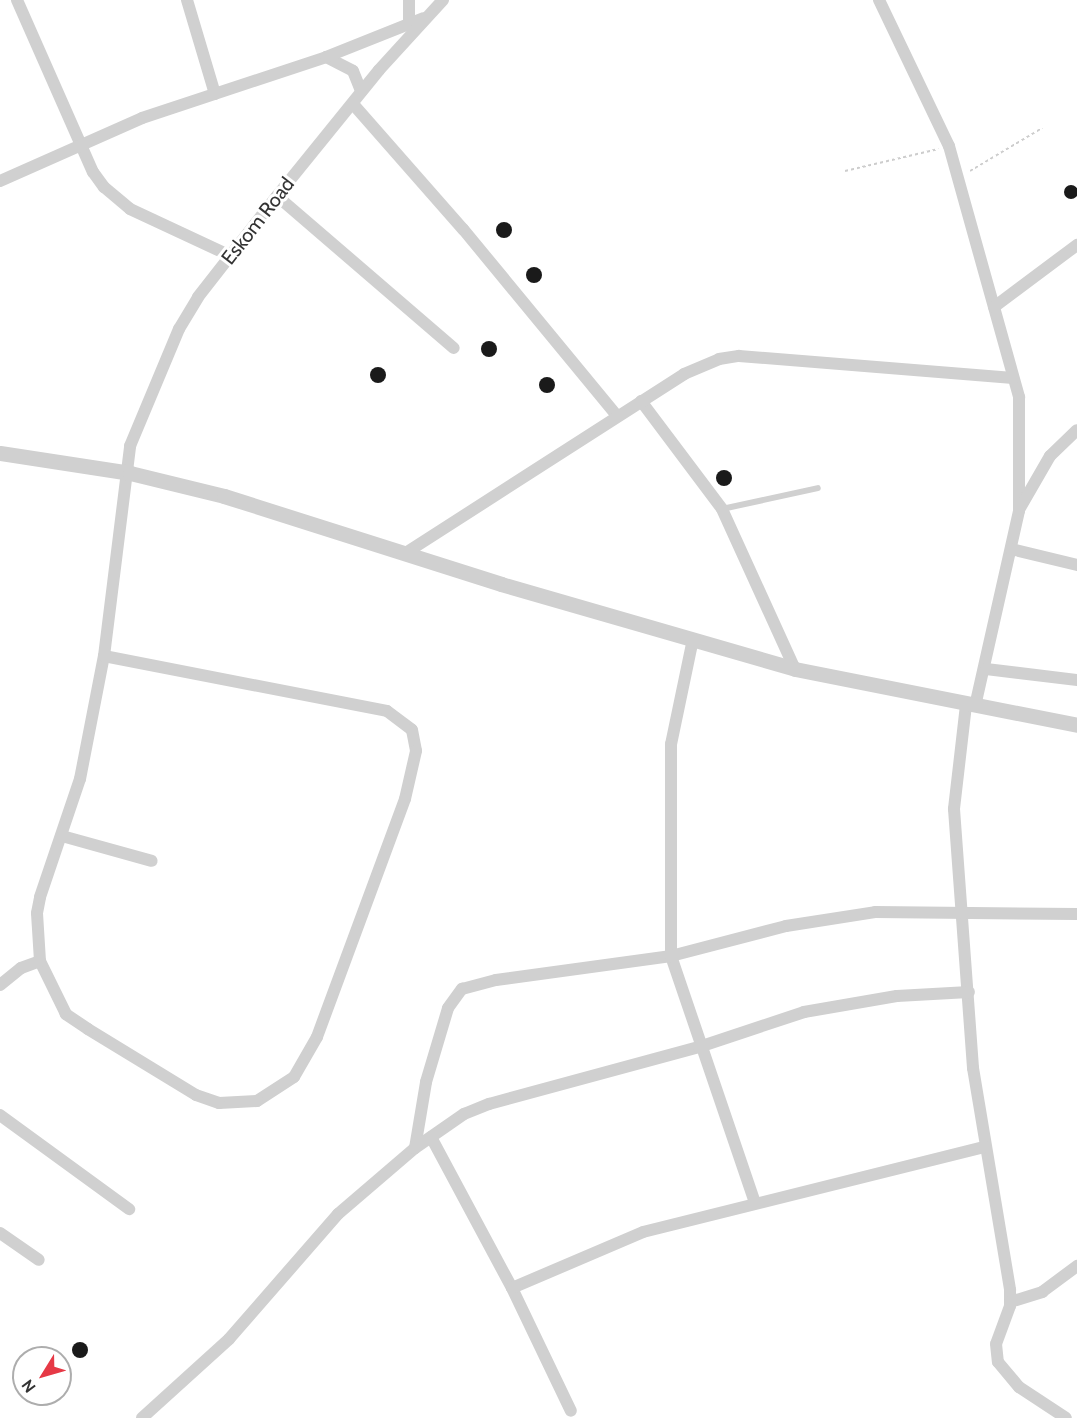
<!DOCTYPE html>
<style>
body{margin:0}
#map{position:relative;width:1077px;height:1418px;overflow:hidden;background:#fff;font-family:Cabin,sans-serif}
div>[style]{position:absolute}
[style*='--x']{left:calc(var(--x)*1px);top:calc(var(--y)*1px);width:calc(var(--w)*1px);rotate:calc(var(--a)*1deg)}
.building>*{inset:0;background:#1a1a1a}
.round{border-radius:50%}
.path>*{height:2px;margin-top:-1px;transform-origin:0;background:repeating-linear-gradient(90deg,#cdcdcd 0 3px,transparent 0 6px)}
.service>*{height:6px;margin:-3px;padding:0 3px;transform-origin:3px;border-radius:3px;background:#d0d0d0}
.minor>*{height:12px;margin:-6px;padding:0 6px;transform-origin:6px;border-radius:6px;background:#d0d0d0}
.tertiary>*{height:15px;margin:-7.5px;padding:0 7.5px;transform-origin:7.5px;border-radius:7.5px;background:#d0d0d0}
span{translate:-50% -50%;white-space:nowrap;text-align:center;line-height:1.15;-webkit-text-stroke:6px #fff;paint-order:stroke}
.street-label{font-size:20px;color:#333}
.north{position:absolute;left:12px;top:1346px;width:60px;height:60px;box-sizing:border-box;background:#fff;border:2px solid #adadad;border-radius:50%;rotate:233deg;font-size:16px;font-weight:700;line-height:24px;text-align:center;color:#333}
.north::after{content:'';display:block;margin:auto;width:21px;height:27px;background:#e63946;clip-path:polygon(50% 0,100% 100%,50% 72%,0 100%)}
</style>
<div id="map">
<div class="building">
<div class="round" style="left:1064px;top:185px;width:14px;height:14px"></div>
<div class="round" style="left:496px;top:222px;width:16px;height:16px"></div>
<div class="round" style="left:526px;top:267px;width:16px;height:16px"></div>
<div class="round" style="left:481px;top:341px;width:16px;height:16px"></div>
<div class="round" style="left:370px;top:367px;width:16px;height:16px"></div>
<div class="round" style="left:539px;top:377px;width:16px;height:16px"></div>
<div class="round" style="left:716px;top:470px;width:16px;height:16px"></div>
<div class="round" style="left:72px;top:1342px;width:16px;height:16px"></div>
</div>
<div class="path">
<div style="--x:845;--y:171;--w:96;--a:-13.3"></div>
<div style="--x:970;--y:171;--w:84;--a:-30.8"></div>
</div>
<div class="service">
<div style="--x:722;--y:509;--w:98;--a:-12.3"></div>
</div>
<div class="minor">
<div style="--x:17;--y:0;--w:188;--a:66.2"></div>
<div style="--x:93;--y:172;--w:19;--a:54"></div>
<div style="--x:104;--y:187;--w:34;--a:40"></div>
<div style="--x:130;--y:209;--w:111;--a:25"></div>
<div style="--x:187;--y:0;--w:98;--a:73.4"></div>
<div style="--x:879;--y:0;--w:162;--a:64.4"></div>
<div style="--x:949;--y:146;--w:261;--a:74.4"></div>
<div style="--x:1019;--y:397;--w:114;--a:90"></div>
<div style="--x:1019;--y:511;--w:200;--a:102.7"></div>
<div style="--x:409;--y:24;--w:24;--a:-90"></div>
<div style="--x:326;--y:57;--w:30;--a:27"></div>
<div style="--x:353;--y:71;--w:22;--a:68"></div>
<div style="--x:353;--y:104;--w:167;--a:48.7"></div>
<div style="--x:463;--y:229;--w:242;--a:50.5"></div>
<div style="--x:0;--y:181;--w:155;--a:-23.9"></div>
<div style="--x:142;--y:118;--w:194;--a:-18.3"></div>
<div style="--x:326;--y:57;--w:105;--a:-21.7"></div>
<div style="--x:277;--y:196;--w:233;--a:40.7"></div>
<div style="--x:994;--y:307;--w:104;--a:-36.8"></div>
<div style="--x:641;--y:401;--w:135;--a:53.1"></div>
<div style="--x:722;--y:509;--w:176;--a:65.5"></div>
<div style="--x:1020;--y:508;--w:60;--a:-60"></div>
<div style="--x:1050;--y:456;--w:37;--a:-44"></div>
<div style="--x:1011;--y:549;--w:68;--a:13.6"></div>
<div style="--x:404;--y:554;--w:333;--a:-32.7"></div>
<div style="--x:684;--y:374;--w:38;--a:-23"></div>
<div style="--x:719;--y:359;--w:20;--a:-9"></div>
<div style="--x:739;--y:356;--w:275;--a:4.6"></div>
<div style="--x:693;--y:639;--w:107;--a:101.8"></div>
<div style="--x:671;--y:744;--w:212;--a:90"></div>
<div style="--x:671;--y:956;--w:261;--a:71.2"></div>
<div style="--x:104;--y:656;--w:288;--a:11"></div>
<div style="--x:387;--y:711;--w:31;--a:37"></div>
<div style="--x:412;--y:730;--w:21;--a:79"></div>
<div style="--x:416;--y:751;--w:49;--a:102.9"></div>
<div style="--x:405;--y:799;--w:254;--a:110.3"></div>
<div style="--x:317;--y:1037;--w:46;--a:119.9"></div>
<div style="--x:294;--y:1077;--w:44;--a:147"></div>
<div style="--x:257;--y:1101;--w:38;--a:177"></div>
<div style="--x:219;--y:1103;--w:24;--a:-161"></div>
<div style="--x:196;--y:1095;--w:127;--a:-148.6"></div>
<div style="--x:88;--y:1029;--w:27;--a:-146"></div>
<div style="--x:66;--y:1014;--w:59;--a:-116.1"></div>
<div style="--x:40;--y:961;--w:48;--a:-93.6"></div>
<div style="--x:37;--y:913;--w:16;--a:-79"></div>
<div style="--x:40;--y:897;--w:125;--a:-71.3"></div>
<div style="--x:80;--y:779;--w:125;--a:-79"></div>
<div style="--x:104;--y:656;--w:212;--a:-82.9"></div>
<div style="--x:130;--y:446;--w:127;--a:-67.3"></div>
<div style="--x:179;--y:329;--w:37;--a:-59"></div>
<div style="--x:198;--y:297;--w:128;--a:-52"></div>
<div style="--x:277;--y:196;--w:162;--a:-51"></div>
<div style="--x:379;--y:70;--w:95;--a:-47.6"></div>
<div style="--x:986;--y:669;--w:92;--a:6.9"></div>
<div style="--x:966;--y:705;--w:105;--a:96.6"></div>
<div style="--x:954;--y:809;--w:260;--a:85.8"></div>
<div style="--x:973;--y:1068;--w:225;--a:80.5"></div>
<div style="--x:1010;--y:1290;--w:16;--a:90"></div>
<div style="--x:1010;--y:1306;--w:40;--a:110.2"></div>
<div style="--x:996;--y:1344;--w:18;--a:84"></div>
<div style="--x:998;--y:1362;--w:33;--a:50"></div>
<div style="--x:1019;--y:1387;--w:56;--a:33.4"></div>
<div style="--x:62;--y:836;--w:93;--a:15.5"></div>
<div style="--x:0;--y:985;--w:27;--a:-39"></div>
<div style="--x:21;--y:968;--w:20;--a:-20"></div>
<div style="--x:0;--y:1115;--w:160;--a:36.1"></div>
<div style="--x:431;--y:1137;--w:171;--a:61.8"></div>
<div style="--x:512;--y:1288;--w:136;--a:64.4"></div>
<div style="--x:415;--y:1148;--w:67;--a:-80.5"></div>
<div style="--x:426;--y:1082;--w:77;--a:-73.4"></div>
<div style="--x:448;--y:1008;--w:24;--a:-54"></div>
<div style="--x:462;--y:989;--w:35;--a:-15"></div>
<div style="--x:496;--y:980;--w:177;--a:-7.8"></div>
<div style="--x:671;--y:956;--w:119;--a:-14.6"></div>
<div style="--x:786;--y:926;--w:90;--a:-8.9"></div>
<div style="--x:875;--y:912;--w:202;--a:0.6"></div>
<div style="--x:0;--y:1233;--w:47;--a:34.7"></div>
<div style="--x:512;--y:1288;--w:142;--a:-23.1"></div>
<div style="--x:643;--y:1232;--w:352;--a:-14"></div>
<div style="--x:1010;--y:1302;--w:34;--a:-17"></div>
<div style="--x:1042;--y:1292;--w:44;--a:-36.6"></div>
<div style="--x:142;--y:1418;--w:118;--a:-42.2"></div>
<div style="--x:229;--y:1339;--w:166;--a:-48.9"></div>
<div style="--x:338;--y:1214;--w:101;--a:-40.6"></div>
<div style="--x:415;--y:1148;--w:60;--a:-34.8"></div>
<div style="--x:464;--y:1114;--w:27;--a:-22"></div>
<div style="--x:489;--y:1104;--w:218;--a:-15.2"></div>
<div style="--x:699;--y:1047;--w:111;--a:-18.4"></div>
<div style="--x:804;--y:1012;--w:94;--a:-9.8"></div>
<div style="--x:897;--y:996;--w:72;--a:-3.2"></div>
</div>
<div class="tertiary">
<div style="--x:0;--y:453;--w:132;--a:8.7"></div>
<div style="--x:130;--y:473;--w:97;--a:13.7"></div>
<div style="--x:224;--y:496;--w:291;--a:17.6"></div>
<div style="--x:501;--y:584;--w:306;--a:16.1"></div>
<div style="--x:795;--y:669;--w:288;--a:11.2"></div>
</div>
<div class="street-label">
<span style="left:258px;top:221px;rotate:-52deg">Eskom Road</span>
</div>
<div class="north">N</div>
</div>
